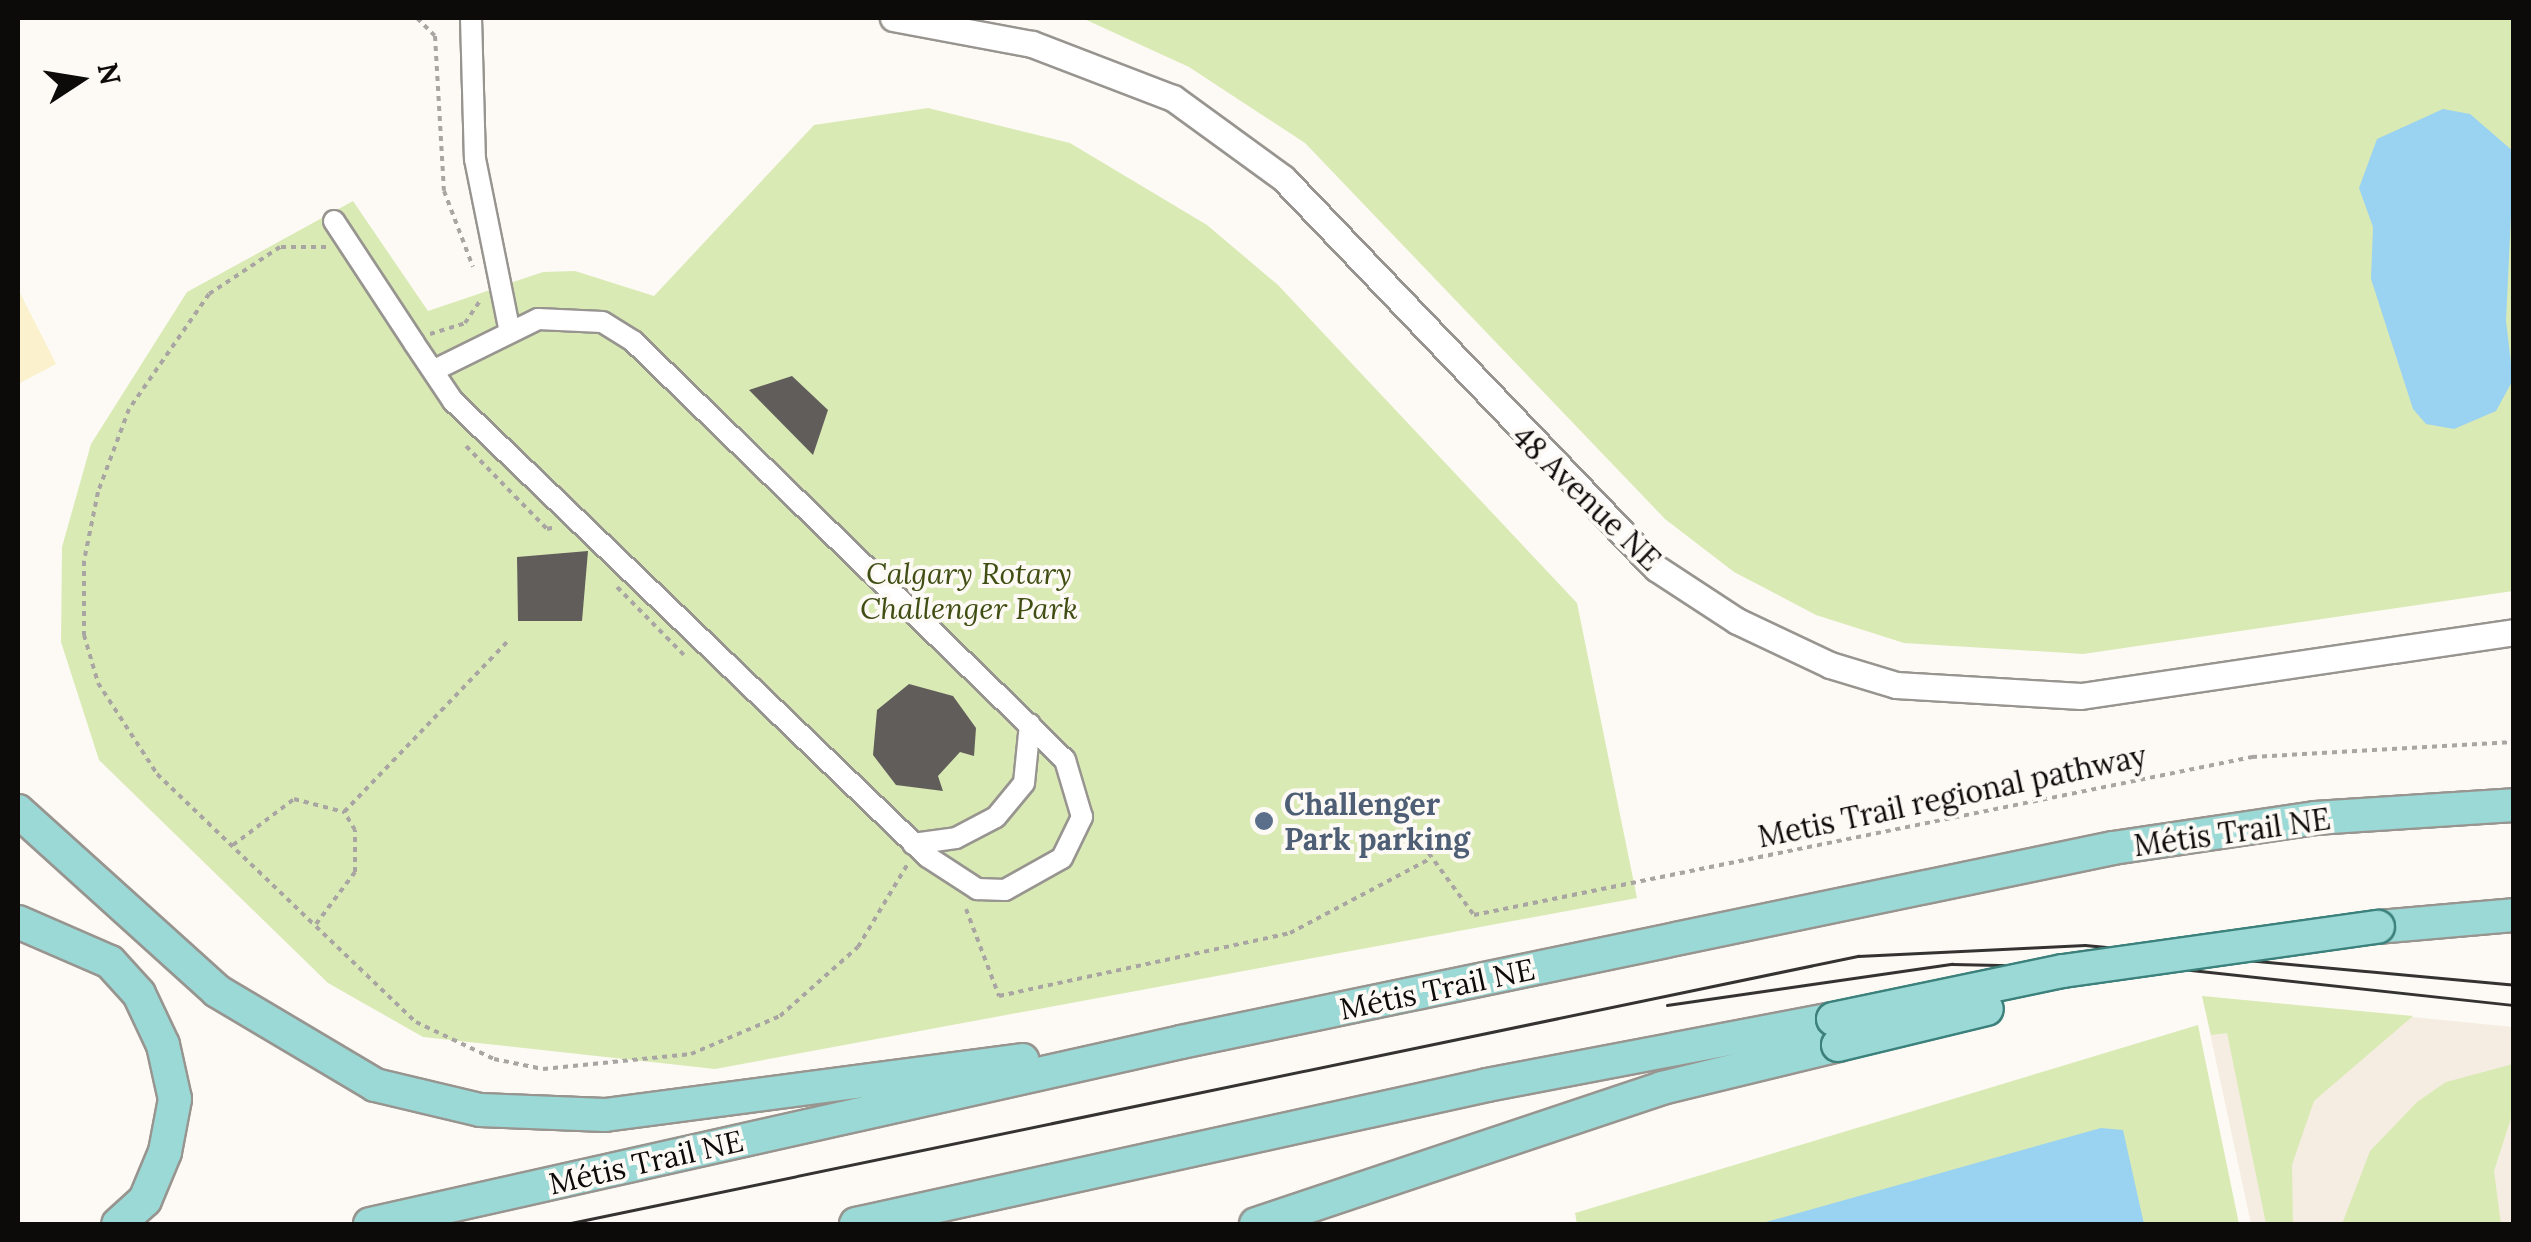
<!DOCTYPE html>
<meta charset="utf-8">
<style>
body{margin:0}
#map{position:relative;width:2531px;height:1242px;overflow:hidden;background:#fdfaf5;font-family:Lora,serif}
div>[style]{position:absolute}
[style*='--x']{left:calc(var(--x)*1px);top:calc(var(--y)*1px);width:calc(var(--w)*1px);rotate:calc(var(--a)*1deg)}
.built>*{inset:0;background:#f5ede2}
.green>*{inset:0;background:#daeab5}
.sand>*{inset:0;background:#fbf1cc}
.water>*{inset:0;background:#9ad2f1}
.building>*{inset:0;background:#615d5a}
.path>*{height:4px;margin-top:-2px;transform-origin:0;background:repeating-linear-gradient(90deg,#a8a5a2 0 5px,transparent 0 10px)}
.roads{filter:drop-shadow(2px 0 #989590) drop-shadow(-2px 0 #989590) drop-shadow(0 2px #989590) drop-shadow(0 -2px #989590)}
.minor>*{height:20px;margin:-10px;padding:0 10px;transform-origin:10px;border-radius:10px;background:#fff}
.tertiary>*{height:25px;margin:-12.5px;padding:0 12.5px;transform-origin:12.5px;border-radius:12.5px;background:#fff}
.primary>*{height:32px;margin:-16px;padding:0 16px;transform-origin:16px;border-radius:16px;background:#9bd9d6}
.tram>*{height:2.5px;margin:-1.25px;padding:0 1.25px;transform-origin:1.25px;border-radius:1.25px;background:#343331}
.bridges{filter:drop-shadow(2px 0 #3d817c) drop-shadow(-2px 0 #3d817c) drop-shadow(0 2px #3d817c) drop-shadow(0 -2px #3d817c)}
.primary-bridge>*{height:32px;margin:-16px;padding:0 16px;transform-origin:16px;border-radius:16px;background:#9bd9d6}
.dots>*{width:28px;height:28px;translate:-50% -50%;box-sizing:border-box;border:5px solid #fdfaf5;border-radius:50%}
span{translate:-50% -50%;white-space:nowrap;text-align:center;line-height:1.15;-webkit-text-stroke:8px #fdfaf5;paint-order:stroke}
.street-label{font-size:30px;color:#0c0b0a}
.park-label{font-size:30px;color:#404e14;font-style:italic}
.service-label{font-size:30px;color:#4e5e75;font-weight:700}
.left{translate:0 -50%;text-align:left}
.frame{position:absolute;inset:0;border:20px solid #0c0b0a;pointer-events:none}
.north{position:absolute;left:30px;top:30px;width:100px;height:100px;-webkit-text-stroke:8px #fdfaf5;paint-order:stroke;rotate:78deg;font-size:28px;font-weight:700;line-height:40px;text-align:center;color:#0c0b0a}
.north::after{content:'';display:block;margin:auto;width:35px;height:45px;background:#0c0b0a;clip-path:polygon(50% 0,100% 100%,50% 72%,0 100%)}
</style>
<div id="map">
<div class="built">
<div style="clip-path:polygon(2202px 996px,2513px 1027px,2513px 1224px,2251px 1224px)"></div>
</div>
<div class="green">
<div style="clip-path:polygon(1082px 18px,2513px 18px,2513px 591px,2083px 654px,1904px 643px,1816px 615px,1734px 572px,1665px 519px,1305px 143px,1189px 67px)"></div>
<div style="clip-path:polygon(928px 108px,1070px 143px,1207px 225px,1278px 285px,1577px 603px,1637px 898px,715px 1069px,423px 1037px,328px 983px,99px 760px,61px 642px,62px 547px,91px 444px,187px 292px,353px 201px,428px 311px,543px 272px,575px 271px,654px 296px,814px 125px)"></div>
<div style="clip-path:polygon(2202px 996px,2413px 1016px,2314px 1101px,2292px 1165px,2293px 1224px,2266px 1224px,2227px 1033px,2211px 1035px)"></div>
<div style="clip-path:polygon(2198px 1025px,2239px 1224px,1577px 1224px,1575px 1213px)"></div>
<div style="clip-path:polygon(2513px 1064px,2513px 1112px,2494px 1171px,2501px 1224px,2342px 1224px,2370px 1151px,2417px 1102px,2446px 1082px)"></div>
</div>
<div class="sand">
<div style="clip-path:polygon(18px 289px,56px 364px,18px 384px)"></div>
</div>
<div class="water">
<div style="clip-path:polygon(2443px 109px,2470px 114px,2514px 152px,2506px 321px,2513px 380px,2496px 411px,2454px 429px,2426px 424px,2413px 409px,2371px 279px,2373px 227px,2359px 188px,2377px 139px)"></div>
<div style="clip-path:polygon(2101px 1128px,2123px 1130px,2144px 1224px,1759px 1224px)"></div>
</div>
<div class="building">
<div style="clip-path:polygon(792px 376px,828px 410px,813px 455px,749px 390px)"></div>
<div style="clip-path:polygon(588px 551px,582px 621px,518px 621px,517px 557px)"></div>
<div style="clip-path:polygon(909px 684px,953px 696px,976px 728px,974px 756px,960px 752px,938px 776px,943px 791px,896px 785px,873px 755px,877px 710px)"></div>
</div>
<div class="path">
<div style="--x:417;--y:18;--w:25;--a:45"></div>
<div style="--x:435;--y:36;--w:155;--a:86.7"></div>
<div style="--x:444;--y:191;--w:81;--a:69.1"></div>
<div style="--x:326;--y:247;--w:46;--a:180"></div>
<div style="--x:280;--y:247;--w:85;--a:146.5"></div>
<div style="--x:209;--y:294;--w:140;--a:124.8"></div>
<div style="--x:129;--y:409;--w:89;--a:110.5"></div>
<div style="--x:98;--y:492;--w:70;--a:101.5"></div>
<div style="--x:84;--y:561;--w:74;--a:90"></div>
<div style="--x:84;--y:635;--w:50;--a:73.7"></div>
<div style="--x:98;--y:683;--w:108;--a:57"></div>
<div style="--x:157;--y:774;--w:359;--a:43.8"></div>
<div style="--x:416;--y:1022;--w:86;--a:25.4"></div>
<div style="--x:494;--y:1059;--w:50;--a:11.5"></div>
<div style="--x:543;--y:1069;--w:149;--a:-5.8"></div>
<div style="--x:691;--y:1054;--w:97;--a:-23.1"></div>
<div style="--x:780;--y:1016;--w:104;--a:-41.5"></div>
<div style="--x:858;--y:947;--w:96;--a:-59.1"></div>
<div style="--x:430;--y:334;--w:37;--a:-17"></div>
<div style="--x:465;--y:323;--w:27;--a:-56"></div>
<div style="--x:466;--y:446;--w:116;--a:45.7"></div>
<div style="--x:547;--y:529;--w:9;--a:-13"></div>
<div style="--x:617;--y:587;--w:97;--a:45.4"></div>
<div style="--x:1411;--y:829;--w:107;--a:53.8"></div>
<div style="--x:1474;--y:915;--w:794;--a:-11.48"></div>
<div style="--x:2252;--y:757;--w:262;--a:-3.3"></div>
<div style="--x:233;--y:845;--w:76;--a:-37"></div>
<div style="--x:294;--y:799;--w:52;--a:14.6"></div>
<div style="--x:966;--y:909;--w:93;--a:69.2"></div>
<div style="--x:999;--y:996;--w:298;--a:-12.2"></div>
<div style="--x:1290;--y:933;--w:158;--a:-27.9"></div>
<div style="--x:316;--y:924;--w:65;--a:-53.1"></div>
<div style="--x:355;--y:872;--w:42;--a:-90"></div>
<div style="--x:355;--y:830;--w:21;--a:-121"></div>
<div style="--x:344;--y:812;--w:236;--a:-46.2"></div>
</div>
<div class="roads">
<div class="minor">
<div style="--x:471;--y:18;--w:141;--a:88.4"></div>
<div style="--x:475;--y:159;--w:171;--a:78.6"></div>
<div style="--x:334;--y:221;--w:146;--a:56.7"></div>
<div style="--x:414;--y:343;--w:70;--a:56.1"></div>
<div style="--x:453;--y:401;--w:658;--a:43.83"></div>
<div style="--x:928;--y:857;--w:59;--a:33.1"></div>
<div style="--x:977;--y:889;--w:28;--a:2"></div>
<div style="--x:1005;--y:890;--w:65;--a:-29.3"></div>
<div style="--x:1062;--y:858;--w:46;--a:-64"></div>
<div style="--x:1082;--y:817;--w:59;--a:-106.6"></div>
<div style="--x:1065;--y:760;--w:602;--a:-135.88"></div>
<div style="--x:633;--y:341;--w:36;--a:-148"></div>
<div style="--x:602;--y:322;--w:64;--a:-177.3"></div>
<div style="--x:538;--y:319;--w:117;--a:153.7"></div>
<div style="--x:913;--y:844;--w:43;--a:-7.9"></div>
<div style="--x:956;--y:838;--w:45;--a:-27.7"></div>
<div style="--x:996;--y:817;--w:44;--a:-50.5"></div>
<div style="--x:1024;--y:783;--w:59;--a:-84.2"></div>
</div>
<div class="tertiary">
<div style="--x:893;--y:18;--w:141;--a:10.6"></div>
<div style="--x:1032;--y:44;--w:151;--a:21"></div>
<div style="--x:1173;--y:98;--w:136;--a:36"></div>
<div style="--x:1283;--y:178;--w:540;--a:46.28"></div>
<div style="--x:1656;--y:568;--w:97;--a:33.2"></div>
<div style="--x:1737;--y:621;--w:103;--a:25.3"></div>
<div style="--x:1830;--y:665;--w:69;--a:16.9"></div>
<div style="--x:1896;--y:685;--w:185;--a:3.4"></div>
<div style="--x:2081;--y:696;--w:438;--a:-8.4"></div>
</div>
<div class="primary">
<div style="--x:18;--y:811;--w:268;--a:42.1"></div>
<div style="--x:217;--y:991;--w:184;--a:30.7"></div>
<div style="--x:375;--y:1085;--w:108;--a:13.4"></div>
<div style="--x:480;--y:1110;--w:125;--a:2.3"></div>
<div style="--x:605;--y:1115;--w:421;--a:-7.5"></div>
<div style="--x:18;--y:922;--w:100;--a:23.5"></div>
<div style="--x:110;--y:962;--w:43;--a:47.8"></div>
<div style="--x:139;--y:994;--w:56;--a:64.8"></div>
<div style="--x:163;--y:1045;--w:55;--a:77.5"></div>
<div style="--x:175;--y:1099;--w:54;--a:100.7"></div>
<div style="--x:165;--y:1152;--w:52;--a:112.6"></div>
<div style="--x:145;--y:1200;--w:36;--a:138"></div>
<div style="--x:2378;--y:927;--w:137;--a:-5"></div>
<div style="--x:370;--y:1224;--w:831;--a:-12.65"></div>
<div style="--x:1181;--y:1042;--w:952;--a:-11.76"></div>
<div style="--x:2113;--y:848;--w:204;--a:-8.4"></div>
<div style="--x:2315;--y:818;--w:199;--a:-3.7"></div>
<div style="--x:856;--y:1224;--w:646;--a:-12.42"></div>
<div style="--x:1487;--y:1085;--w:352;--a:-10.8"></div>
<div style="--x:1256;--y:1224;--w:428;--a:-18.5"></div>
<div style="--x:1662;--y:1088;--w:181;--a:-13.7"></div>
</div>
</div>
<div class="tram">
<div style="--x:1667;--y:1005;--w:288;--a:-8.2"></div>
<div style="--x:1952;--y:964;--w:230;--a:1.2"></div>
<div style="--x:2182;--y:969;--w:334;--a:6.2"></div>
<div style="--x:566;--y:1224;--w:1320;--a:-11.72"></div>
<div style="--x:1858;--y:956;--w:227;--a:-2.8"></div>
<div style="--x:2085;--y:945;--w:431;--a:5.3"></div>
</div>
<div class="bridges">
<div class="primary-bridge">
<div style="--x:1833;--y:1019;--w:235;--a:-11.8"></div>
<div style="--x:2063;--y:971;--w:318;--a:-8"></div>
<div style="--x:1838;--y:1045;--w:153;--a:-13.6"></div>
</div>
</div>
<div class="dots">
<div style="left:1264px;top:821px;background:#5c6f8a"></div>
</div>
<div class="street-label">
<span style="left:1587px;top:498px;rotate:44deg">48 Avenue NE</span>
<span style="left:1952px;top:796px;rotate:-12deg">Metis Trail regional pathway</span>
<span style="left:2232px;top:832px;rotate:-8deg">Métis Trail NE</span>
<span style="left:1437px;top:989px;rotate:-12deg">Métis Trail NE</span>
<span style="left:646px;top:1162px;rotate:-13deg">Métis Trail NE</span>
</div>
<div class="park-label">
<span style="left:969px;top:590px">Calgary Rotary<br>Challenger Park</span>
</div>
<div class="service-label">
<span class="left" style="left:1284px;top:821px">Challenger<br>Park parking</span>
</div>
<div class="frame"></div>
<div class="north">N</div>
</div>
